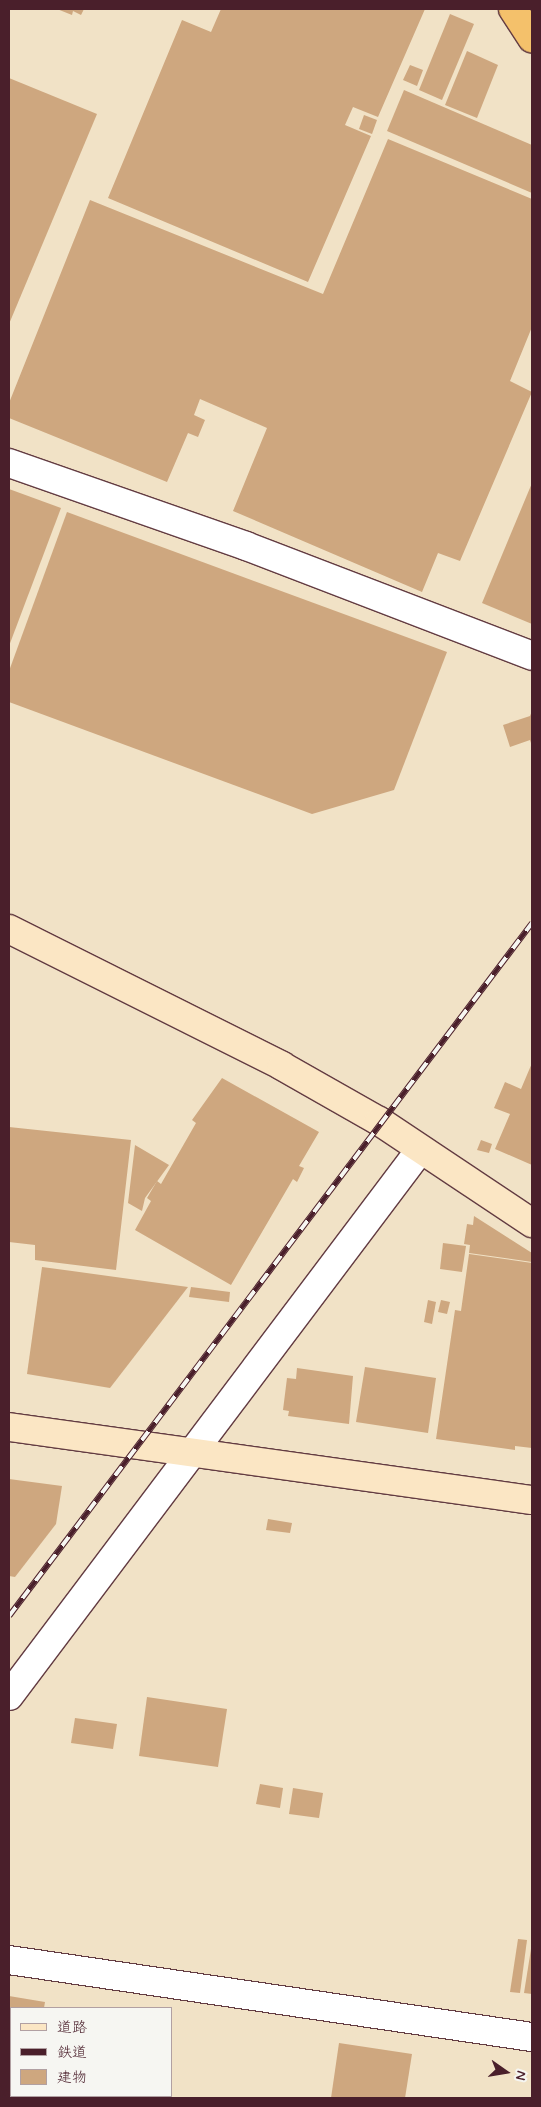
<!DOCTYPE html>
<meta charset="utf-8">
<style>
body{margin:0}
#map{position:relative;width:541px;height:2107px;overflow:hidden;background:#f1e2c6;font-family:Mynerve,"Klee One",sans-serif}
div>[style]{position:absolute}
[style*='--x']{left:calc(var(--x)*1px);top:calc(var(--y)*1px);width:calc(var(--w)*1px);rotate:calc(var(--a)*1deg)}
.building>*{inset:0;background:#cea77f}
.roads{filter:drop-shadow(1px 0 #633c42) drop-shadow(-1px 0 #633c42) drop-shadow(0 1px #633c42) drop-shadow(0 -1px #633c42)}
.street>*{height:28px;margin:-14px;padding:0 14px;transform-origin:14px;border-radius:14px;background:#fff}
.secondary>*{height:28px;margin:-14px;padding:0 14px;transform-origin:14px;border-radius:14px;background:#fbe6c4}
.highway>*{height:28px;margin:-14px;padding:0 14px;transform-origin:14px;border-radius:14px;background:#f4c16b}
.rail>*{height:5.5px;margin-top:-2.75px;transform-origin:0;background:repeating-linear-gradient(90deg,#f6f6f2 0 11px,#4a1f2b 0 22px);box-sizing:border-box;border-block:1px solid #4a1f2b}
span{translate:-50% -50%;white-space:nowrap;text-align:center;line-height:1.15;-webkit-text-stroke:5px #f6f6f2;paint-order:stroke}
.frame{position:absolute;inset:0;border:10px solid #4a1f2b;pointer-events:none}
.legend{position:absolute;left:10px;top:2007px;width:162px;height:90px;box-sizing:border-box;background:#f6f6f2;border:1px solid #b1a0a2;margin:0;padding:6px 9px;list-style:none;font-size:15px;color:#4a1f2b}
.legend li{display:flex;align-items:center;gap:10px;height:25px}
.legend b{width:25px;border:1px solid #b1a0a2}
.north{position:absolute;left:481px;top:2047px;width:50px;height:50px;-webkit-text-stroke:4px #f6f6f2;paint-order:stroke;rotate:103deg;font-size:14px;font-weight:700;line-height:20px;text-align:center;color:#4a1f2b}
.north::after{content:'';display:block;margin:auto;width:18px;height:22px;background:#4a1f2b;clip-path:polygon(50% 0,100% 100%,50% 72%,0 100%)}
</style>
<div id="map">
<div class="building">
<div style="clip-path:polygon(57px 9px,84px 9px,81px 15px,73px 11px,72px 15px)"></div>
<div style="clip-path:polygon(221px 9px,425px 9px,378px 117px,353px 107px,345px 125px,371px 136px,308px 282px,108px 198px,182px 20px,211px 32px)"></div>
<div style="clip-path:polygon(450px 14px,474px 24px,442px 100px,419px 90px)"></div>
<div style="clip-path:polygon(467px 51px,498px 65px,477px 118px,445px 105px)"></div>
<div style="clip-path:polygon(410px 65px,423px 70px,417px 86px,403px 80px)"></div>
<div style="clip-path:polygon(9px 78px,97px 114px,9px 324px)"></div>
<div style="clip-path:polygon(404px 90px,532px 145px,532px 193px,387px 131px)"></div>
<div style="clip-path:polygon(364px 115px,377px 120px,372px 134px,359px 129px)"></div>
<div style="clip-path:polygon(388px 139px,532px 199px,532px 327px,510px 381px,532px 392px,460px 561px,438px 553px,422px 592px,233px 511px,267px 428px,200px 399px,194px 415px,205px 420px,198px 437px,188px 433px,167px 482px,9px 418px,9px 403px,90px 200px,323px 294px)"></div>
<div style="clip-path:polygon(532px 483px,532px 624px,482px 603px)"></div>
<div style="clip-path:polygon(9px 489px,61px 508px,9px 646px)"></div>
<div style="clip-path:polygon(67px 512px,447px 652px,394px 790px,312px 814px,9px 702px,9px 671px)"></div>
<div style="clip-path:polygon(532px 711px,532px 746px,530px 740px,510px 747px,503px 725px,530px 716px)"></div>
<div style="clip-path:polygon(532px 1063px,532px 1165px,495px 1149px,510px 1114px,494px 1108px,505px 1082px,521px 1089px)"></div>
<div style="clip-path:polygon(222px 1078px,319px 1132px,299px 1166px,304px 1168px,297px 1182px,293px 1179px,231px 1285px,135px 1230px,151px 1201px,147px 1198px,157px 1181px,161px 1184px,196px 1123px,192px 1120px)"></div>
<div style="clip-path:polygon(9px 1127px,131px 1140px,116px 1270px,35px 1260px,35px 1245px,9px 1242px)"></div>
<div style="clip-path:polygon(481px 1140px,492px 1144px,489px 1153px,477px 1150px)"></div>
<div style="clip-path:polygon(135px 1145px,169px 1165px,145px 1198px,142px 1211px,128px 1203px)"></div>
<div style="clip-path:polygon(474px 1216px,532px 1253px,532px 1262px,469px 1253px,470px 1245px,464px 1244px,467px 1224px,473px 1225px)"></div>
<div style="clip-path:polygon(443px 1243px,466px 1246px,462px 1272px,440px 1269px)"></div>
<div style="clip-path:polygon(469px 1254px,532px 1263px,532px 1448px,515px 1446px,515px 1450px,436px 1439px,455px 1310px,461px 1311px)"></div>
<div style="clip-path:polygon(42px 1267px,72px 1271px,188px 1287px,110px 1388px,27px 1374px)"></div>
<div style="clip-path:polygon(191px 1287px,230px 1292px,229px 1302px,189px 1297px)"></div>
<div style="clip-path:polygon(428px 1300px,436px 1302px,432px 1324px,424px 1322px)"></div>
<div style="clip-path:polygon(441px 1300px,450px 1302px,447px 1314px,438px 1312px)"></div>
<div style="clip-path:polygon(365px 1367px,436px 1378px,428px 1433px,356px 1422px)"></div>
<div style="clip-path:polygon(297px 1368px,353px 1376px,349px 1424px,288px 1416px,289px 1411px,283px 1410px,287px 1378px,296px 1379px)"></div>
<div style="clip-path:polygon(9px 1479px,62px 1486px,56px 1524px,15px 1577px,9px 1576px)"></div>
<div style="clip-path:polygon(268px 1519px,292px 1523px,290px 1533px,266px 1530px)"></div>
<div style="clip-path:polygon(147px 1697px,227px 1709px,218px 1767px,139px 1756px)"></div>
<div style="clip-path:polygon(75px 1718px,117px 1724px,113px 1749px,71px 1743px)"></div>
<div style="clip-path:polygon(260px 1784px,283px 1788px,280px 1808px,256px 1804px)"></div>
<div style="clip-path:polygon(293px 1788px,323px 1793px,319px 1818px,289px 1814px)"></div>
<div style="clip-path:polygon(518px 1939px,527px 1940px,520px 1993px,510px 1992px)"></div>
<div style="clip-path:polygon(531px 1949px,532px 1949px,532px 1994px,524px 1993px)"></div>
<div style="clip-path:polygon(9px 1996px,45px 2002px,44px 2008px,11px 2008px,11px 2096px,30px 2098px,9px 2098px)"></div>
<div style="clip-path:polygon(339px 2043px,412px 2054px,405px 2098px,331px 2098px)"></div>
</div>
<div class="roads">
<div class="street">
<div style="--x:9;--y:463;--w:251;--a:19.3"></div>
<div style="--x:246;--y:546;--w:306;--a:21"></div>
<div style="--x:9;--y:1696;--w:683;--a:-53.03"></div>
<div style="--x:9;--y:1960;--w:529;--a:8.38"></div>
</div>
<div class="secondary">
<div style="--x:9;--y:929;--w:305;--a:26.6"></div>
<div style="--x:282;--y:1066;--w:112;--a:29.6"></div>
<div style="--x:379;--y:1121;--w:184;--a:33.7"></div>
<div style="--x:9;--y:1427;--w:528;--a:7.95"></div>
</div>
<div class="highway">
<div style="--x:513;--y:9;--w:35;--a:57"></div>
</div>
</div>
<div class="rail">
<div style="--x:9;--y:1616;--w:868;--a:-52.96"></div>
</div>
<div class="frame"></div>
<ul class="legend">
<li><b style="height:6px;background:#fbe6c4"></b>道路</li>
<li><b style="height:6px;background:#4a1f2b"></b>鉄道</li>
<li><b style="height:14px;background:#cea77f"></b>建物</li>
</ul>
<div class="north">N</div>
</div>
